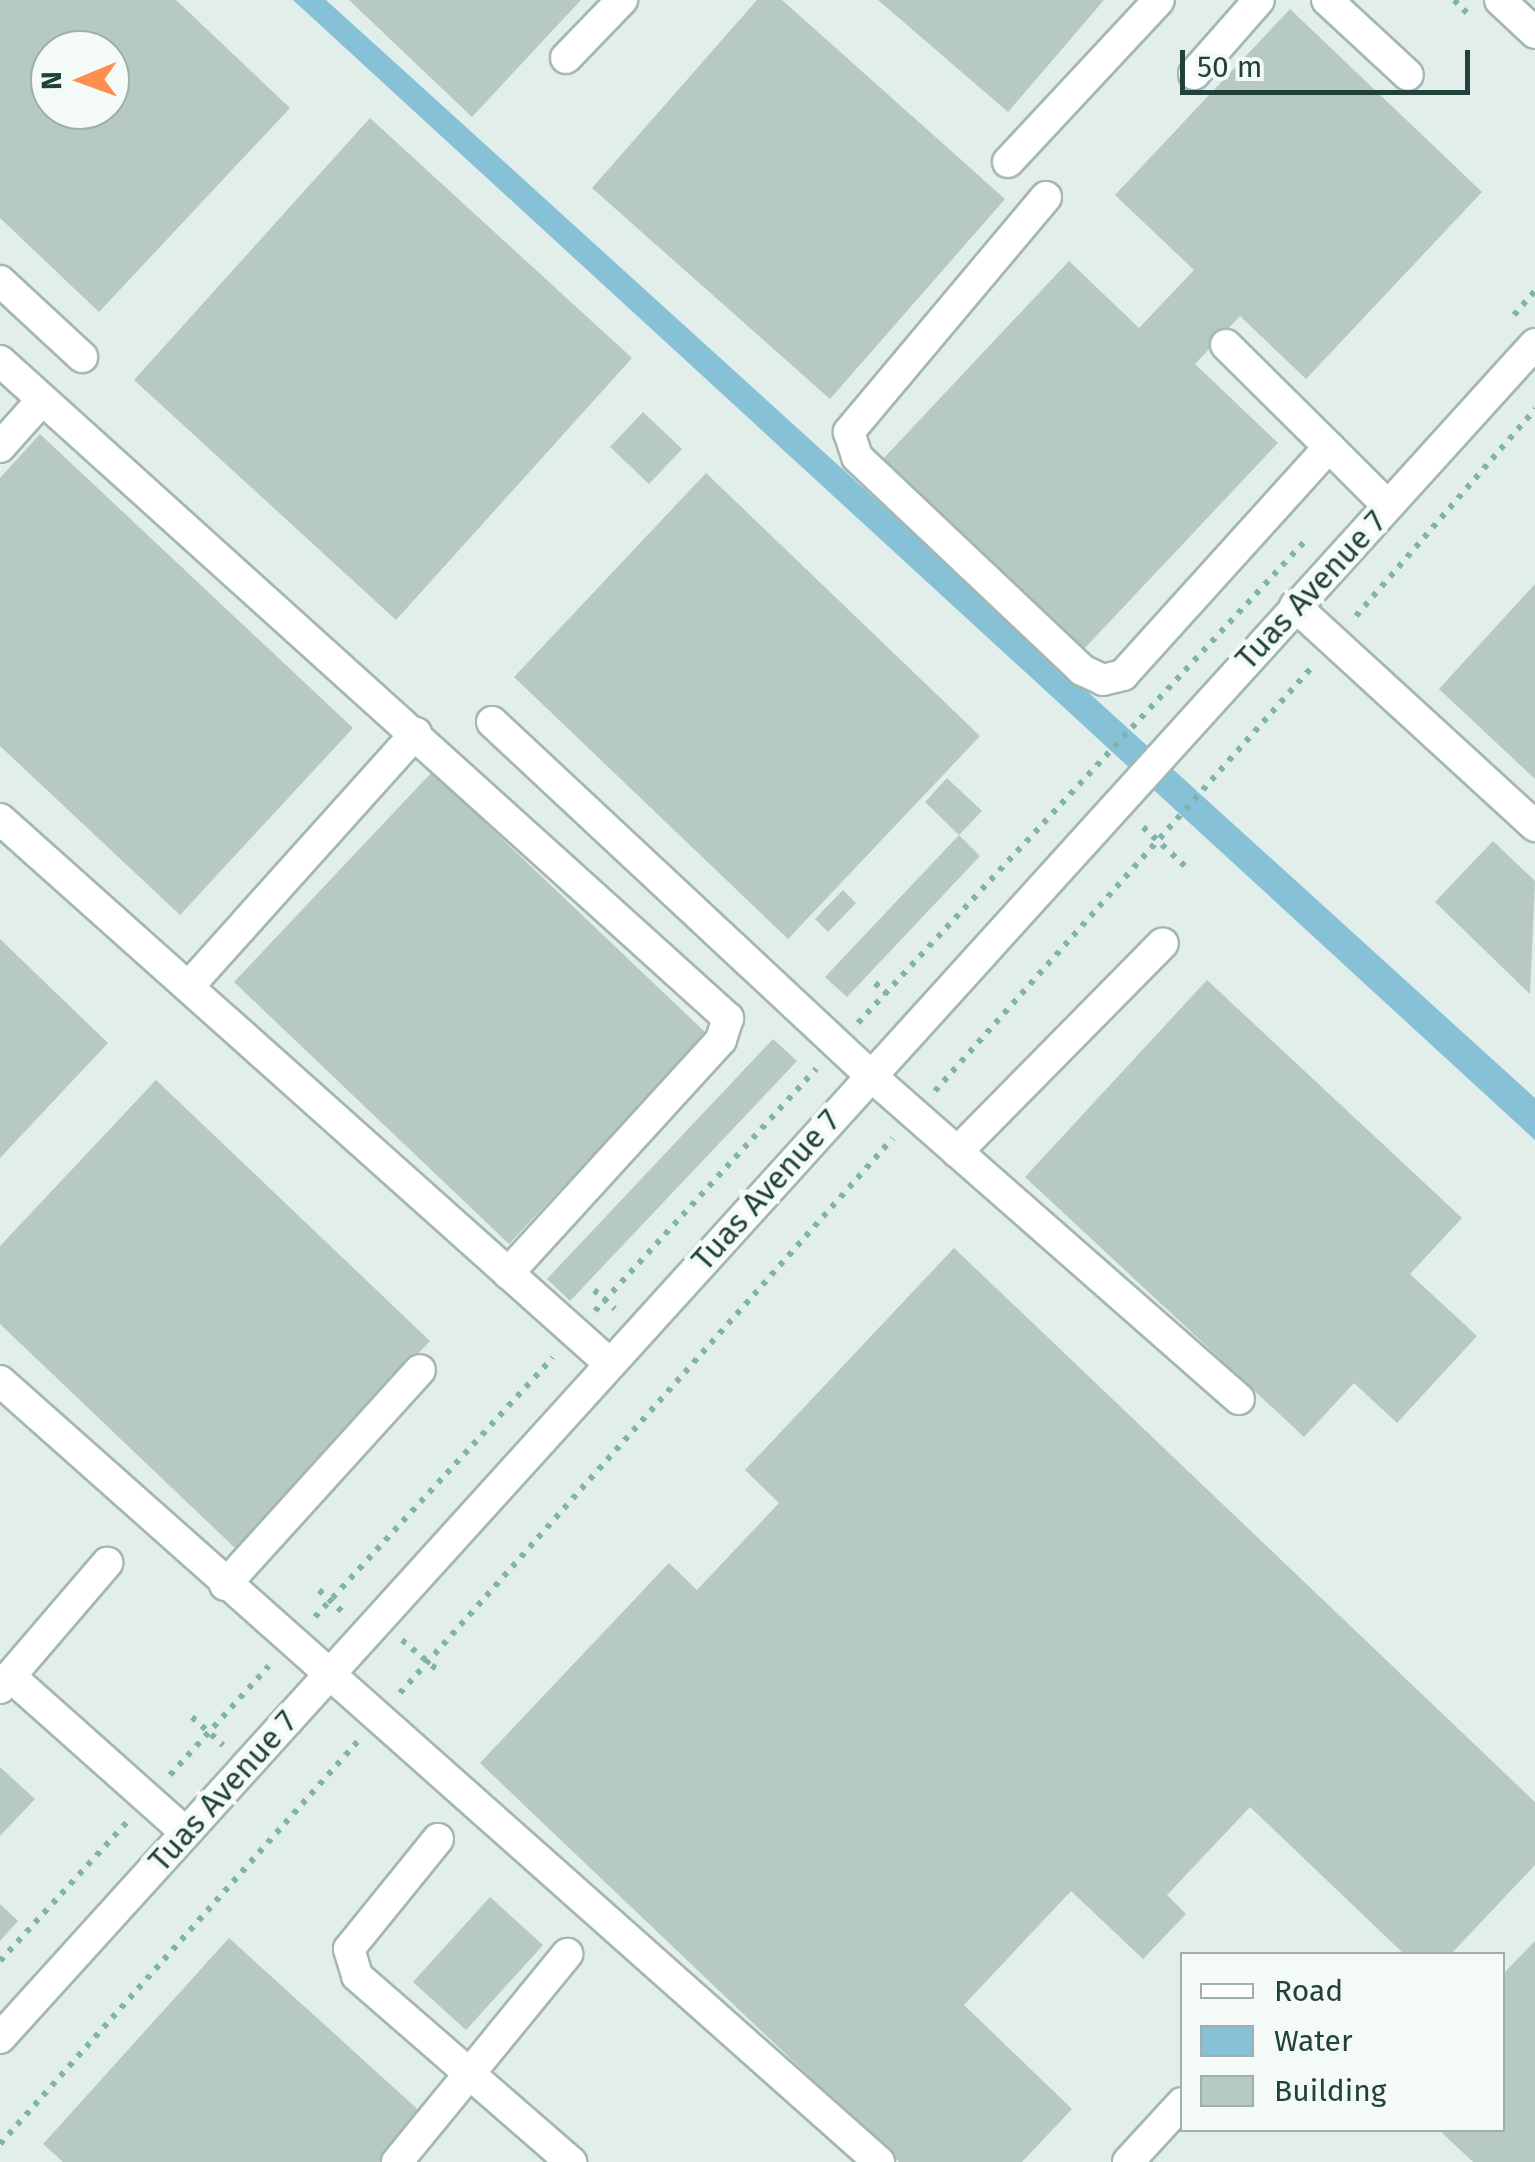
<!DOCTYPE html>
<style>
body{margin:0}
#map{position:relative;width:1535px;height:2162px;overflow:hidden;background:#e2eeea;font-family:"Fira Sans",sans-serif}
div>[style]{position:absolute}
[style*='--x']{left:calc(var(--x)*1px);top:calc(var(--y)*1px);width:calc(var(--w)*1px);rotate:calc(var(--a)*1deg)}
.water>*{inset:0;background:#86c1d7}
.building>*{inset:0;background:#b7c9c3}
.path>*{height:6px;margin-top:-3px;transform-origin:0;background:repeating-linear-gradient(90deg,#80b4aa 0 5px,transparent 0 13px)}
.roads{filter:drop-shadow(2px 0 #a4b7b2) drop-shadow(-2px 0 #a4b7b2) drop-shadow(0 2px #a4b7b2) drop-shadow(0 -2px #a4b7b2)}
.minor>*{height:30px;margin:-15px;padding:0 15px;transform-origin:15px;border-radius:15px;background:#fff}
span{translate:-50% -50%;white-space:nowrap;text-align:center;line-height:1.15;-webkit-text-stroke:9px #f3faf7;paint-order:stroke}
.street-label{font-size:32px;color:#21413c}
.legend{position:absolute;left:1180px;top:1952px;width:325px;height:180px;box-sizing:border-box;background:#f3faf7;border:2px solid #9fb0ac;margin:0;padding:12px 18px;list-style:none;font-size:30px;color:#21413c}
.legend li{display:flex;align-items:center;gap:20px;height:50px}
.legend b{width:50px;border:2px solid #9fb0ac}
.north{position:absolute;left:30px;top:30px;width:100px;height:100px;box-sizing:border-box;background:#f3faf7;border:2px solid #9fb0ac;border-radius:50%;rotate:269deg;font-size:28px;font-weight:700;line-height:40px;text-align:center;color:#21413c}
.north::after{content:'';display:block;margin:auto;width:35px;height:45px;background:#fd8f51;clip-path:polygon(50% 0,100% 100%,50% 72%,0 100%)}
.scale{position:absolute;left:1180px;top:50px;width:290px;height:45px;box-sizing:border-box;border:5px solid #21413c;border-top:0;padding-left:12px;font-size:30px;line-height:35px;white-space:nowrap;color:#21413c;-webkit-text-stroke:8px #f3faf7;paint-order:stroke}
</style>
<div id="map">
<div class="water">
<div style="clip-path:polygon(293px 0,326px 0,1535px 1098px,1535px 1140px)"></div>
</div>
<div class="building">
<div style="clip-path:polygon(evenodd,0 0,176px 0,290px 108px,99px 312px,0 218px,0 0,50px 50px,110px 50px,110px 110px,50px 110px,50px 50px)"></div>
<div style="clip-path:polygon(349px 0,581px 0,472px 117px)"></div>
<div style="clip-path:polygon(757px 0,782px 0,1005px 199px,830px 399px,592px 188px)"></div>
<div style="clip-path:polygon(878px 0,1104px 0,1008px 112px)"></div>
<div style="clip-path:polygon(1290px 9px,1482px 192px,1306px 379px,1240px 316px,1195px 364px,1278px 443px,1083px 650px,883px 459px,1069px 261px,1139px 328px,1194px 270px,1115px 195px)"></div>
<div style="clip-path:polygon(370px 118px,632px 358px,396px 620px,134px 380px)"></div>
<div style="clip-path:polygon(643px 412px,682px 449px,649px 484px,610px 447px)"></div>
<div style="clip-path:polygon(40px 434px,353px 728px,180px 915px,0 746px,0 478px)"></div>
<div style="clip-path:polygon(706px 473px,980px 736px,788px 939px,514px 677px)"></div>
<div style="clip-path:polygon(1535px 584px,1535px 779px,1439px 689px)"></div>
<div style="clip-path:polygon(432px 772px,707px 1034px,509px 1244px,234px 982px)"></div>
<div style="clip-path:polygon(947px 778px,982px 811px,959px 835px,925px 802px)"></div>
<div style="clip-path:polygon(959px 835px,980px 856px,847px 997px,825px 977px)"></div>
<div style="clip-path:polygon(1493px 841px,1535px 881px,1530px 994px,1435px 902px)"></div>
<div style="clip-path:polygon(843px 890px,856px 903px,828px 932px,815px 919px)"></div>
<div style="clip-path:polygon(0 939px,108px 1043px,0 1158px)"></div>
<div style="clip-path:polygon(1207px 980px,1462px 1218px,1410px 1274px,1477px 1336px,1397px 1423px,1354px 1383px,1304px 1437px,1025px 1177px)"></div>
<div style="clip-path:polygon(773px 1039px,797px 1061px,570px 1301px,547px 1279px)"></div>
<div style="clip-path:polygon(156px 1080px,430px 1341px,235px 1548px,0 1324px,0 1246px)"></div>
<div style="clip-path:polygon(954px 1248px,1535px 1802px,1535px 1865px,1451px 1954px,1404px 1954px,1250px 1807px,1167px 1895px,1186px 1914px,1143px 1959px,1071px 1891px,964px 2005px,1072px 2109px,1022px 2162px,899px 2162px,480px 1763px,669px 1563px,697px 1590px,779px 1503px,745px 1470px)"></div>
<div style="clip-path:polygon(0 1767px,35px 1799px,0 1836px)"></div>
<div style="clip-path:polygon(490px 1897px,543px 1945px,466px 2030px,413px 1982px)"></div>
<div style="clip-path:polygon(0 1904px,18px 1921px,0 1941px)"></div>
<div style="clip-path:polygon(229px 1938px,425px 2116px,383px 2162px,63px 2162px,43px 2144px)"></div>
<div style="clip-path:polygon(1535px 1941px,1535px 2162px,1473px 2162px,1439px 2130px,1502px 2130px,1502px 1975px)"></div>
</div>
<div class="path">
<div style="--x:1454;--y:0;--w:20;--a:45"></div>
<div style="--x:1514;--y:315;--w:32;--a:-49"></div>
<div style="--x:1356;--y:616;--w:274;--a:-49.1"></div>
<div style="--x:1143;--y:827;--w:60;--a:43"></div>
<div style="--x:875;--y:983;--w:16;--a:43"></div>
<div style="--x:858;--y:1023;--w:657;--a:-47.16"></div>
<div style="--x:935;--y:1091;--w:567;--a:-48.36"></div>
<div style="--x:594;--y:1290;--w:28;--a:42"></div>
<div style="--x:595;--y:1311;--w:328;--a:-47.6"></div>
<div style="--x:319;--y:1590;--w:33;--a:43"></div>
<div style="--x:315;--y:1617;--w:352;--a:-47.5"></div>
<div style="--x:402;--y:1640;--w:51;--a:40.2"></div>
<div style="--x:400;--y:1693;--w:742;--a:-48.39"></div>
<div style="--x:192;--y:1717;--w:42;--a:42.1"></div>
<div style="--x:170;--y:1775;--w:147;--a:-47.8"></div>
<div style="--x:0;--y:1961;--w:190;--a:-47.6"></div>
<div style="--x:0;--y:2144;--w:540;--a:-48.38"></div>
</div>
<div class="roads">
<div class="minor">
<div style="--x:1327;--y:0;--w:110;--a:42.8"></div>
<div style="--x:1500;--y:0;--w:48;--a:43.3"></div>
<div style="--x:566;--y:58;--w:81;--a:-46"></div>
<div style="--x:1194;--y:74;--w:98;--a:-48.7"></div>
<div style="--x:1008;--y:162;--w:221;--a:-47"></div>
<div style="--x:1046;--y:197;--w:307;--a:130"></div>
<div style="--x:849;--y:432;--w:26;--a:72"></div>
<div style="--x:857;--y:457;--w:310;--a:43.4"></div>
<div style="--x:1082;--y:670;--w:23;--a:25"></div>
<div style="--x:1103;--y:680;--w:21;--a:-14"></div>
<div style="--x:1123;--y:675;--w:307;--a:-47.9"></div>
<div style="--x:1329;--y:447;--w:83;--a:45"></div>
<div style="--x:0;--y:281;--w:112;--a:42.8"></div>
<div style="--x:1226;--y:345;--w:145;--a:44.7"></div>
<div style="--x:0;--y:361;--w:981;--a:42.07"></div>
<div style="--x:728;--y:1018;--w:23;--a:108"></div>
<div style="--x:721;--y:1040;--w:316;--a:132.4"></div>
<div style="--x:0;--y:447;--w:63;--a:-48.2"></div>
<div style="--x:1295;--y:606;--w:326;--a:42.5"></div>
<div style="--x:492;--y:722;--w:517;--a:43.04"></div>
<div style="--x:870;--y:1075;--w:491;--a:41.3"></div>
<div style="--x:0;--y:819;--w:817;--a:41.77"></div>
<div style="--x:189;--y:986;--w:340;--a:-48.1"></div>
<div style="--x:957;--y:1152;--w:293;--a:-45.4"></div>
<div style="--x:0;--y:1381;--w:1176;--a:41.62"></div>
<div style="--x:225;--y:1585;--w:290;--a:-47.8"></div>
<div style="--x:10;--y:1676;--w:234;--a:41.7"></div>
<div style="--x:0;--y:1688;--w:165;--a:-49.4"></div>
<div style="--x:438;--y:1839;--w:141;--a:129"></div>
<div style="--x:349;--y:1949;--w:28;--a:73"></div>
<div style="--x:357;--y:1976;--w:284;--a:41"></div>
<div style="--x:0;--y:2038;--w:2286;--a:-47.82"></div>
<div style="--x:397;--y:2162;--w:269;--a:-50.7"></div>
<div style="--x:1128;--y:2162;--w:80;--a:-47.5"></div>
</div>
</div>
<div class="street-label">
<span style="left:1311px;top:590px;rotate:-47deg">Tuas Avenue 7</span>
<span style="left:766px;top:1190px;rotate:-48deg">Tuas Avenue 7</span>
<span style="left:223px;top:1791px;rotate:-48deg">Tuas Avenue 7</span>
</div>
<ul class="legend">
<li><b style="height:12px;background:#fff"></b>Road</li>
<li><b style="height:28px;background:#86c1d7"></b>Water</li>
<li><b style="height:28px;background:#b7c9c3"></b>Building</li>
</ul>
<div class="north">N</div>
<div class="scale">50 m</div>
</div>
